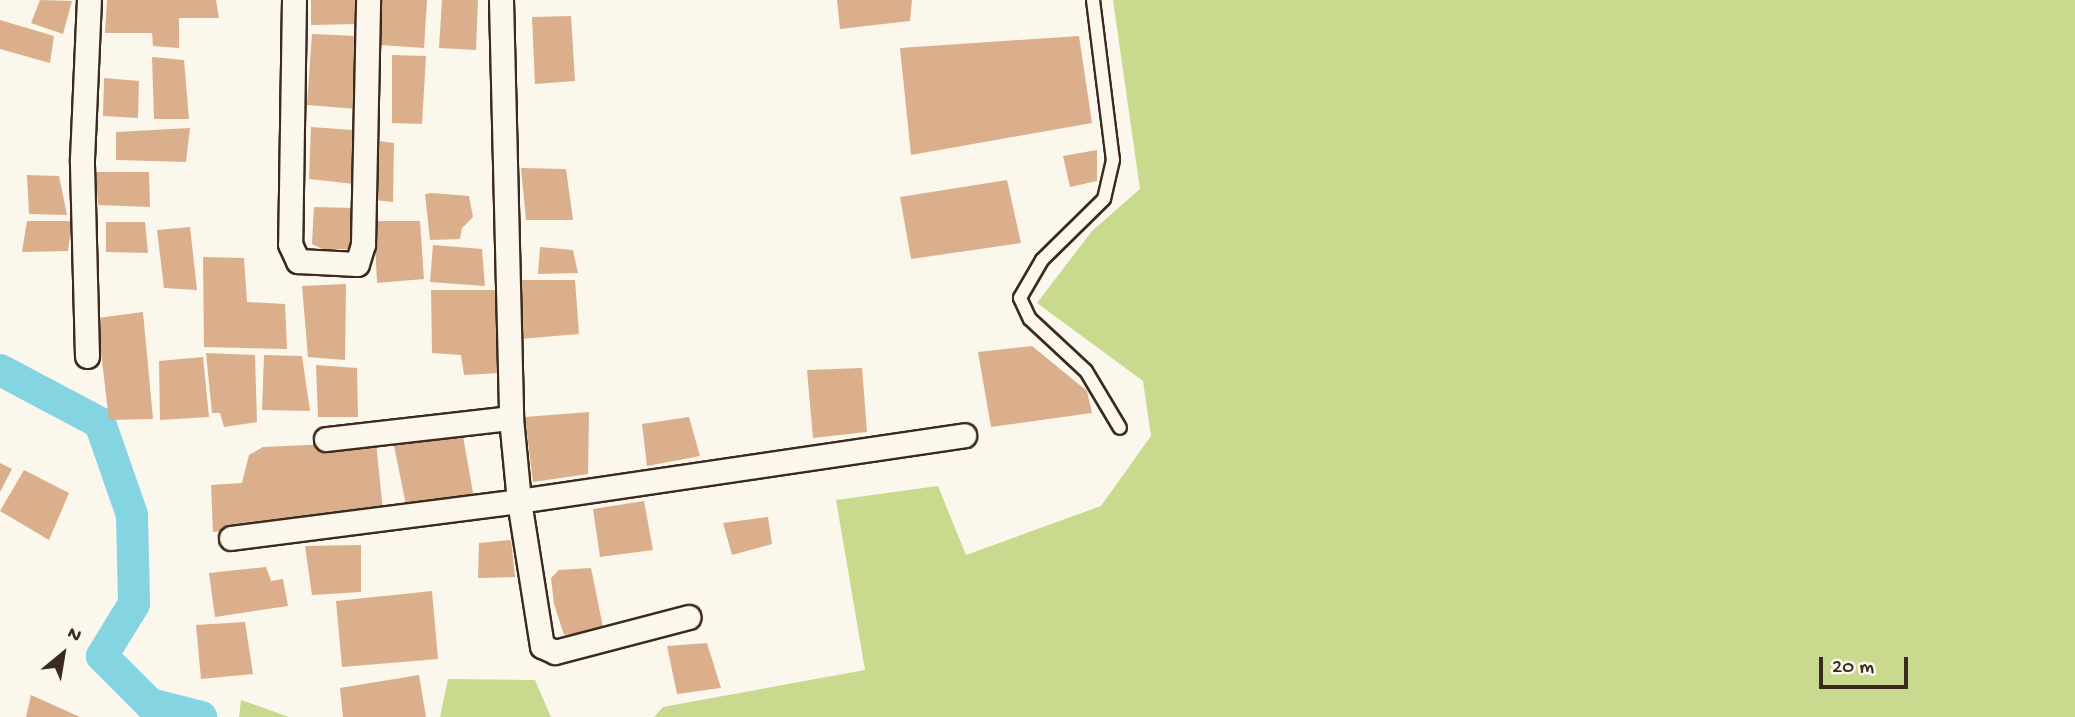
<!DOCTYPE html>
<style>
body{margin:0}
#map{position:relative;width:2075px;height:717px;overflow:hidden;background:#fbf7ec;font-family:"Gochi Hand",sans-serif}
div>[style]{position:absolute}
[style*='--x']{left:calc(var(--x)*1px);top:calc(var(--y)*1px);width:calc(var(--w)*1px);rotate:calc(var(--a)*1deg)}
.green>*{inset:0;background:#c9d98e}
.canal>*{height:32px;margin:-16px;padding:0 16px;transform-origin:16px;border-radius:16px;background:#85d4e2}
.building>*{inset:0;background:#dbaf8c}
.roads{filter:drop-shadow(2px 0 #3b2a1e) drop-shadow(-2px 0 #3b2a1e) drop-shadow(0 2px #3b2a1e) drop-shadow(0 -2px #3b2a1e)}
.service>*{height:12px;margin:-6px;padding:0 6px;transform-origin:6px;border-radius:6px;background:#fbf7ec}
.minor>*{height:23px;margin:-11.5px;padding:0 11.5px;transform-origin:11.5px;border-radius:11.5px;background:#fbf7ec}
span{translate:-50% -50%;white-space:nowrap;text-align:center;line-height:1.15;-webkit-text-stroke:6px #fbf7ec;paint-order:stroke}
.north{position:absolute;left:28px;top:619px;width:70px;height:70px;-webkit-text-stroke:5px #fbf7ec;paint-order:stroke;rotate:30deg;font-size:19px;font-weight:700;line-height:28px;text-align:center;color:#3b2a1e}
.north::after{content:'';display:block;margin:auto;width:24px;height:32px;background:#3b2a1e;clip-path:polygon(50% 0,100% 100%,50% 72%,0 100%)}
.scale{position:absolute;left:1819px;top:657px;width:89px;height:32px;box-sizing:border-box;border:4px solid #3b2a1e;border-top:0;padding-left:9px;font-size:21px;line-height:24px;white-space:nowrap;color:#3b2a1e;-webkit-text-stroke:5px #fbf7ec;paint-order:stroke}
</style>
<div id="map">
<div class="green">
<div style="clip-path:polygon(1113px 0,2075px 0,2075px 717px,654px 717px,663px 707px,865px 670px,836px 500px,938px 486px,966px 555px,1101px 506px,1151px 436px,1143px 381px,1037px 303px,1092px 231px,1140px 189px)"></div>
<div style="clip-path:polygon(448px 679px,535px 680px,551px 717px,440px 717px)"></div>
<div style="clip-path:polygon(241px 700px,289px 717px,239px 717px)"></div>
</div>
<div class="canal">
<div style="--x:0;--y:370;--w:113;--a:27.9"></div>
<div style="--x:100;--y:423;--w:97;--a:70.8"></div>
<div style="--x:132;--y:515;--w:89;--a:88.7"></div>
<div style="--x:134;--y:604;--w:61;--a:121.6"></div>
<div style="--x:102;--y:656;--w:68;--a:45"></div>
<div style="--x:150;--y:704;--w:53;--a:14.3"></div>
</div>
<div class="building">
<div style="clip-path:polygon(40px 0,72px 1px,63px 34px,31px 23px)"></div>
<div style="clip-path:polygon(107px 0,216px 0,219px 18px,179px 18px,179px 48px,153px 46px,152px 33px,105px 33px)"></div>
<div style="clip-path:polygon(311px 0,357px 0,357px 24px,311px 25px)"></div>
<div style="clip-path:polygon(381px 0,427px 0,424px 48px,380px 45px)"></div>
<div style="clip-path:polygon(442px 0,478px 0,476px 50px,439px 48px)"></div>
<div style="clip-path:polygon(837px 0,912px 0,910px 21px,840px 29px)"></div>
<div style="clip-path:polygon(571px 16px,575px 81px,535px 84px,532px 17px)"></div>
<div style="clip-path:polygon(0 20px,54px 36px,50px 63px,0 49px)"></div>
<div style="clip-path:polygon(312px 34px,359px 36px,357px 109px,307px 105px)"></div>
<div style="clip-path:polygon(1079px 36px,1092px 123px,911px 155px,900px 48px)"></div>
<div style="clip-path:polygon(392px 55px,426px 56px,422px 124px,392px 123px)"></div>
<div style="clip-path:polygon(152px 57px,184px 60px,189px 119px,154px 119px)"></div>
<div style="clip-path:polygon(104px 78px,139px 81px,138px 118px,103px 116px)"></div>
<div style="clip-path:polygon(311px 127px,352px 130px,354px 184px,309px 179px)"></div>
<div style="clip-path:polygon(190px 128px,186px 162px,116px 160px,116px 132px)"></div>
<div style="clip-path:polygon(379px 141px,394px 143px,393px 202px,374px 200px)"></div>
<div style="clip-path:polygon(1097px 150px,1097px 181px,1070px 187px,1063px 156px)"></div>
<div style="clip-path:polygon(521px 168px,566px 169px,573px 220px,526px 220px)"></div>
<div style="clip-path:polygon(96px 172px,149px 172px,150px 207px,98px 205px)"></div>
<div style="clip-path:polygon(27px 175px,59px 176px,67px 215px,29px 214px)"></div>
<div style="clip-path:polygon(1007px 180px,1021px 243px,911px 259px,900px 197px)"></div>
<div style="clip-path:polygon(432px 193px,469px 196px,473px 217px,462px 228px,460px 239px,430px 240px,425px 194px)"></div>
<div style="clip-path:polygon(314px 207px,353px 208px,353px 249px,322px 249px,312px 244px)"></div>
<div style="clip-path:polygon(27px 221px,72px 221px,68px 251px,22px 252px)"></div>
<div style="clip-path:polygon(374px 221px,420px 221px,424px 279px,377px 283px)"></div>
<div style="clip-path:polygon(106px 222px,145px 222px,148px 253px,106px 252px)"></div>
<div style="clip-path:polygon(190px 227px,197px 290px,164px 288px,157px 230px)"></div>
<div style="clip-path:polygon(433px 245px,482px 249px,485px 286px,430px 282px)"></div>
<div style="clip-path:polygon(540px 247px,573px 250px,578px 273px,538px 274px)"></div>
<div style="clip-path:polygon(203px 257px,244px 258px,247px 302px,285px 304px,287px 349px,204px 347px)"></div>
<div style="clip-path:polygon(521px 280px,575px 280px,579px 334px,520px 339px,514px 281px)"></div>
<div style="clip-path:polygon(346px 284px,345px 360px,308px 357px,302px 286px)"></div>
<div style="clip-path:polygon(431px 290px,499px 290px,500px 373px,464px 375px,461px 355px,432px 353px)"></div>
<div style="clip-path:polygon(143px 312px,153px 419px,109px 420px,97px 318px)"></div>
<div style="clip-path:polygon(1032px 346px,1087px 391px,1092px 413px,991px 427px,978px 352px)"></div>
<div style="clip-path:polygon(206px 353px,255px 355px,257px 422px,224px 427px,220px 413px,212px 413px)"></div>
<div style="clip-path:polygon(264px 355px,302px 356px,310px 411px,262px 410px)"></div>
<div style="clip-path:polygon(203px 357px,209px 417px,160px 420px,159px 361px)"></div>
<div style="clip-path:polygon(316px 365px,357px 368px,358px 417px,318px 417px)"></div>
<div style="clip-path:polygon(862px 368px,867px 432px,813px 438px,807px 370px)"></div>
<div style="clip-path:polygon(589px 412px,588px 474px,533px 482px,525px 417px)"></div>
<div style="clip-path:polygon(689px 417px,700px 456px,647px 466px,642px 424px)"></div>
<div style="clip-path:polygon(462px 431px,474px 498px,407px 510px,393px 441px)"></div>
<div style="clip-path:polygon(376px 442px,383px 511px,213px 532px,211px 485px,242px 483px,249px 455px,263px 447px)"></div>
<div style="clip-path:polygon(0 463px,12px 469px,0 492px)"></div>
<div style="clip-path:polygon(24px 470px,69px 493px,49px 540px,0 511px)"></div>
<div style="clip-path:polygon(644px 501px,653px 550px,600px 557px,593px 509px)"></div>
<div style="clip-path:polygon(768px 517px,772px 544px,732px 555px,723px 523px)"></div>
<div style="clip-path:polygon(511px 540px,515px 577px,478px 578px,479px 543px)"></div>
<div style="clip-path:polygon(361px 545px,361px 592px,312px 595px,305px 546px)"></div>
<div style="clip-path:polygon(266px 567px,271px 581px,283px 579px,288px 606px,215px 617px,209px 573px)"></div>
<div style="clip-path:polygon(591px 568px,604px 632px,564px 635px,554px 604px,551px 578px,559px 570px)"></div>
<div style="clip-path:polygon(432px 591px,438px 659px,342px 667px,336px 601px)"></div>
<div style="clip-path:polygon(245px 622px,253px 674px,201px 679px,196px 625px)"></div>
<div style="clip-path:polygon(707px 643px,721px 688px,677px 694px,667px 646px)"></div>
<div style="clip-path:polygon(419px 675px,426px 717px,343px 717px,340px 688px)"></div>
<div style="clip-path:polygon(31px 695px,80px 717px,26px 717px)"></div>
</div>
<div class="roads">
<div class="service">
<div style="--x:1093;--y:0;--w:161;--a:82.9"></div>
<div style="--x:1113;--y:160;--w:40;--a:103"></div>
<div style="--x:1104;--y:199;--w:87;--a:135.5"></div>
<div style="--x:1042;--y:260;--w:44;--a:120.1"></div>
<div style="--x:1020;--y:298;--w:23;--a:65"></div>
<div style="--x:1030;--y:319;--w:76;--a:42.9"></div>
<div style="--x:1086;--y:371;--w:66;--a:59.2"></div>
</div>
<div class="minor">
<div style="--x:294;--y:0;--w:244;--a:90.9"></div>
<div style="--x:290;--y:244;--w:19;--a:65"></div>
<div style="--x:298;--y:261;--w:59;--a:2.9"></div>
<div style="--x:357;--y:264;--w:21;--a:-73"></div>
<div style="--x:363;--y:244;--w:244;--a:-88.8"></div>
<div style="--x:501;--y:0;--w:418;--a:88.6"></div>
<div style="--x:511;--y:418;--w:83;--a:84.5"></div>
<div style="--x:519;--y:501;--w:147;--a:81"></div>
<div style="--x:542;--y:646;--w:14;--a:25"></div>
<div style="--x:555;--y:652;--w:138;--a:-14.7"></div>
<div style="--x:87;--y:356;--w:197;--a:-91.5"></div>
<div style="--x:82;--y:159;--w:159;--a:-87.5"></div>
<div style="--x:326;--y:439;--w:186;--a:-6.5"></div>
<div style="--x:231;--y:538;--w:290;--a:-7.3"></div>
<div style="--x:519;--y:501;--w:450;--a:-8.4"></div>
</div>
</div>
<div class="north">N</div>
<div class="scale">20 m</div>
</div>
